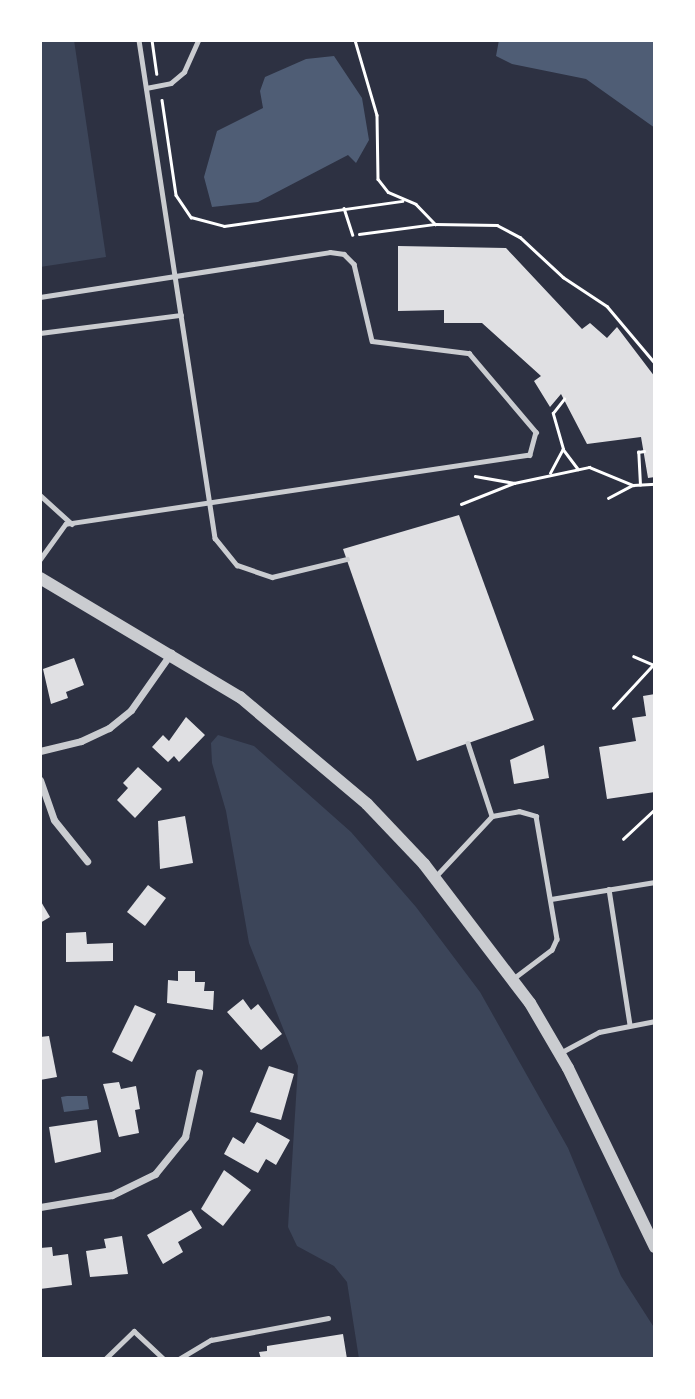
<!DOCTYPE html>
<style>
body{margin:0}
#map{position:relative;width:695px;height:1399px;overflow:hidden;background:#2d3142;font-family:"DM Sans",sans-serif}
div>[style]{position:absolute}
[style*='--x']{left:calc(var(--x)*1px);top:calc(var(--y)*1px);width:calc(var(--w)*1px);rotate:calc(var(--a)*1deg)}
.green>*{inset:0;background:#3c4559}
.water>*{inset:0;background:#4f5d75}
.building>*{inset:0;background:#e0e0e3}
.path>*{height:2.5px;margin:-1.25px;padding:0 1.25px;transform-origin:1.25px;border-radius:1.25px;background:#fff}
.service>*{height:4.5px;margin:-2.25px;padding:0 2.25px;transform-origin:2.25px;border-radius:2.25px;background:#caccd0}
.minor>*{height:7px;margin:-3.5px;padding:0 3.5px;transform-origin:3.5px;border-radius:3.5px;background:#caccd0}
.tertiary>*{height:12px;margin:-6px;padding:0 6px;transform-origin:6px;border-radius:6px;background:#caccd0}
span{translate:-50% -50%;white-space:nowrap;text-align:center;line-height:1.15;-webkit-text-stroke:6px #fff;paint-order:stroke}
.frame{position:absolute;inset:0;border:42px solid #fff;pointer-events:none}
</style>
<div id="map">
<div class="green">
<div style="clip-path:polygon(40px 40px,74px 40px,106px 257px,40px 267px)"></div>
<div style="clip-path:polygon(218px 735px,254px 746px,351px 832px,416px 907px,480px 992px,568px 1148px,621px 1276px,655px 1329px,655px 1359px,359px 1359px,347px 1282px,334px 1266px,297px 1246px,288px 1227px,298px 1066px,249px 943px,226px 811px,212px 763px,211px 743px)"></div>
</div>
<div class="water">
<div style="clip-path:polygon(499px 40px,655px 40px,655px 128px,586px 79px,512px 64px,496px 56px)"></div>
<div style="clip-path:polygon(334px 56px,362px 98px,369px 140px,356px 163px,348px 155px,258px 202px,212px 207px,204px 177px,217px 131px,263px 108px,260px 91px,265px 77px,306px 59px)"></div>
<div style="clip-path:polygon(67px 1096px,87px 1096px,89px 1109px,64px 1112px,61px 1097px)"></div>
</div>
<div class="building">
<div style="clip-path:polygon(398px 246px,506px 248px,582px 329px,590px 323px,607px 338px,617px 327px,655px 377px,655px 477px,648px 478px,641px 437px,587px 444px,561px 394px,550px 407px,534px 381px,541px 376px,482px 323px,444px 323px,444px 310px,398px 311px)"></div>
<div style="clip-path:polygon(459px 515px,534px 720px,417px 761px,343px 549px)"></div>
<div style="clip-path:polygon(74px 658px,84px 685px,66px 692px,68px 698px,51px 704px,43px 669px)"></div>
<div style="clip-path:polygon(655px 694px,655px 792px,607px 799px,599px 747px,636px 741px,632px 718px,646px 716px,643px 696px)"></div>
<div style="clip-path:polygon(186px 717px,205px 735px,179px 762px,174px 756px,168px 762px,152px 747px,163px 735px,169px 741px)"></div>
<div style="clip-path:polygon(544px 745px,549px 778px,514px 784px,510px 760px)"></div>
<div style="clip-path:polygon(138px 767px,162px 789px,135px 818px,117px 800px,128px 788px,123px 783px)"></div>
<div style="clip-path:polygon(185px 816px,193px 863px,160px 869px,158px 821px)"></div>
<div style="clip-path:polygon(148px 885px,166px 898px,145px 926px,127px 912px)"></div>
<div style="clip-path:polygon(40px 900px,50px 917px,40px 923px)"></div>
<div style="clip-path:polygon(86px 932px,87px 944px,113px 943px,113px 961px,66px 962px,66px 933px)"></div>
<div style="clip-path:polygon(178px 971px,195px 971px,195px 982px,205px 982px,204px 991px,214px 991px,213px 1010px,167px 1003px,168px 980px,178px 981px)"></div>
<div style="clip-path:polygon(243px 999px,251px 1010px,258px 1004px,282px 1034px,261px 1050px,227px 1012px)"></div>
<div style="clip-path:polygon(135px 1005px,156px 1014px,132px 1062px,112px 1052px)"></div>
<div style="clip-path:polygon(49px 1036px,57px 1077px,40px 1080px,40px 1037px)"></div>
<div style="clip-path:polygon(269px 1066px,294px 1074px,281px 1120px,250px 1112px)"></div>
<div style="clip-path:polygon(119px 1082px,121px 1089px,136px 1086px,140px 1109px,135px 1110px,139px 1133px,119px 1137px,103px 1084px)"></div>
<div style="clip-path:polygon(97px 1120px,101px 1152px,55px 1163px,49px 1127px)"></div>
<div style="clip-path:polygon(257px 1122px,290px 1140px,276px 1165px,266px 1159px,258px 1173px,224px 1154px,233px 1137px,244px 1144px)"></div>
<div style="clip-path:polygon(224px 1170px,251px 1190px,223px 1226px,201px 1209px)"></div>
<div style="clip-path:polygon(191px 1210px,202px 1228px,178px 1242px,183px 1252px,163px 1264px,147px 1235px)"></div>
<div style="clip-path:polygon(122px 1236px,128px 1274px,90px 1277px,86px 1251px,106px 1248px,104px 1239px)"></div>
<div style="clip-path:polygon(52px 1247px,53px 1256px,68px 1254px,72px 1285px,40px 1289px,40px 1248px)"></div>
<div style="clip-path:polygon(343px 1334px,347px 1359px,261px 1359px,259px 1352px,267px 1351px,267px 1346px)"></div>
</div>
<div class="path">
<div style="--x:152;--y:40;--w:34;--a:82"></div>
<div style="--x:355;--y:40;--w:78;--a:73.7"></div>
<div style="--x:377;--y:115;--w:64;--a:89.1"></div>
<div style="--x:378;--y:179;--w:16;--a:52"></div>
<div style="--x:388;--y:192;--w:30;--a:23"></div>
<div style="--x:416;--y:204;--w:28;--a:46"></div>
<div style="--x:435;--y:224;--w:62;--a:0.9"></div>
<div style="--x:497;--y:225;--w:26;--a:28"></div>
<div style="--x:520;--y:237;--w:59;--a:42.9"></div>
<div style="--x:563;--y:277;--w:53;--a:33.4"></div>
<div style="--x:607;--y:306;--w:75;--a:49.9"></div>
<div style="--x:162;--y:100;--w:96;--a:81.6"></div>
<div style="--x:176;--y:195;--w:27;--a:56"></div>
<div style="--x:191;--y:217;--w:34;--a:15"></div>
<div style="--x:224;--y:226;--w:180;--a:-8"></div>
<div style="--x:344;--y:208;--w:28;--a:72"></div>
<div style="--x:359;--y:234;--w:77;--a:-7.5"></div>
<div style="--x:563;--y:449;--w:25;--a:53"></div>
<div style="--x:550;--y:473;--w:27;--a:-62"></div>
<div style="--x:563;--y:449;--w:37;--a:-106"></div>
<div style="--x:553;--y:413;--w:18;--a:-52"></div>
<div style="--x:475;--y:476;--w:40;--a:10"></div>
<div style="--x:514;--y:483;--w:77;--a:-12"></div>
<div style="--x:589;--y:467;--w:48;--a:22.2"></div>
<div style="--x:633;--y:485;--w:22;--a:-3"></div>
<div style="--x:640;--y:485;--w:33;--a:-93"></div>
<div style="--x:638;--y:452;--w:6;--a:-9"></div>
<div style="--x:608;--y:498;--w:27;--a:-28"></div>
<div style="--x:461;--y:504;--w:57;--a:-21.6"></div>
<div style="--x:613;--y:708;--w:59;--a:-47.1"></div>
<div style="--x:653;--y:665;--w:21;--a:-157"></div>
<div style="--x:623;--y:839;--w:44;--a:-43.2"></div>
</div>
<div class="service">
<div style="--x:139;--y:40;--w:504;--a:81.32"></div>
<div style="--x:215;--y:538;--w:35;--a:51"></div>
<div style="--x:237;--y:565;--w:37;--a:19"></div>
<div style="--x:272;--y:577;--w:77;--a:-13.5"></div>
<div style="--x:146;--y:88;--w:25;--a:-11"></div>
<div style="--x:171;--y:83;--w:17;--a:-40"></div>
<div style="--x:184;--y:72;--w:35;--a:-66"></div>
<div style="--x:40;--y:297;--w:293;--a:-8.8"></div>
<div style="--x:330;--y:252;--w:14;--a:8"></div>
<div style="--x:344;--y:254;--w:14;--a:45"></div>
<div style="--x:354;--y:264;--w:79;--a:76.8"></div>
<div style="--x:372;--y:341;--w:98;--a:7.1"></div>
<div style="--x:469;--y:353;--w:104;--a:49.7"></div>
<div style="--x:536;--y:432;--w:24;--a:105"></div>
<div style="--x:530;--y:455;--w:469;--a:171.5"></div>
<div style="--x:66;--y:524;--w:44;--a:125.8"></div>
<div style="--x:40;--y:333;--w:142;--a:-7.3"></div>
<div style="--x:40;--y:495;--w:43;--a:42.2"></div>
<div style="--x:468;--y:743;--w:77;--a:71.8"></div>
<div style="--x:435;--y:877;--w:83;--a:-46.9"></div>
<div style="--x:492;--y:816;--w:27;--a:-10"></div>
<div style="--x:519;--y:811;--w:18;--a:16"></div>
<div style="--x:536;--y:816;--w:125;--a:80.3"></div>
<div style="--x:557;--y:939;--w:12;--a:114"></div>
<div style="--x:552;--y:950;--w:46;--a:142.9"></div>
<div style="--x:609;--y:889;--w:138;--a:81.2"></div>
<div style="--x:551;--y:899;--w:105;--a:-9.3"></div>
<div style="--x:560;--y:1053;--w:44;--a:-28.3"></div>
<div style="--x:599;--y:1032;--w:57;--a:-11.1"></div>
<div style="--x:105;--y:1359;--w:40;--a:-44"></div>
<div style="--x:134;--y:1331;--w:41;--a:43"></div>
<div style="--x:179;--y:1359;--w:37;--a:-31"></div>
<div style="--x:211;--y:1340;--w:119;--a:-10.6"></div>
</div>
<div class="minor">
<div style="--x:40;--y:751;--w:42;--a:-13.7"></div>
<div style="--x:81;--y:741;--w:31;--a:-25"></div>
<div style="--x:109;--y:728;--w:28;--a:-39"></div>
<div style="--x:131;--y:710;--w:70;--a:-54.9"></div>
<div style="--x:40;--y:780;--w:42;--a:70.7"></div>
<div style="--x:54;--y:820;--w:53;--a:51.2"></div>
<div style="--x:40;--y:1207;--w:73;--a:-9.5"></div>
<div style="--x:112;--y:1195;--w:48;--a:-26"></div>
<div style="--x:155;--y:1174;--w:48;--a:-51"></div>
<div style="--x:185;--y:1137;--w:66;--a:-77.7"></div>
</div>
<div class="tertiary">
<div style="--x:40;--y:578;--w:233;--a:30.8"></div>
<div style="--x:240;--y:697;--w:166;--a:40.1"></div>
<div style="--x:367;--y:804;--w:83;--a:46.5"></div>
<div style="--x:424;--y:864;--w:175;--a:52.7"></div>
<div style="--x:530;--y:1003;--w:75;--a:59.7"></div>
<div style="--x:568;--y:1068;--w:199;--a:64.1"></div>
</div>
<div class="frame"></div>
</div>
